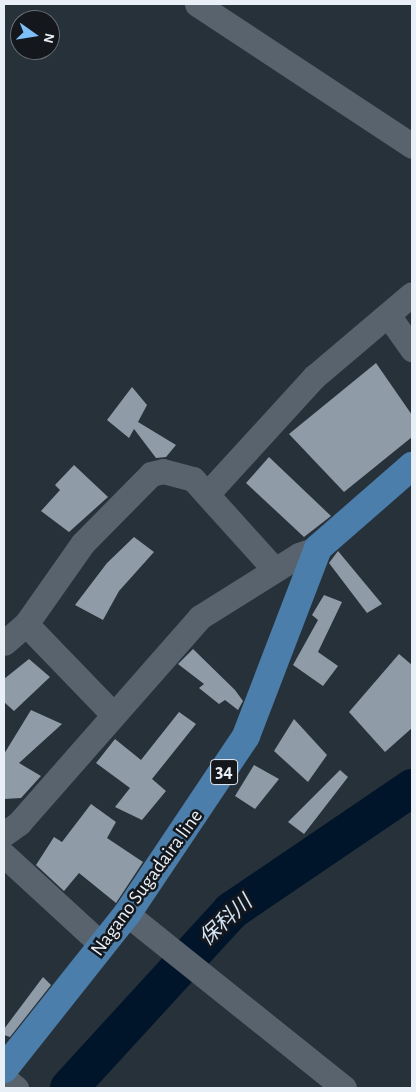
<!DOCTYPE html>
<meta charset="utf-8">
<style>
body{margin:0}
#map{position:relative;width:416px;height:1092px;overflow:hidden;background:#27313a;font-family:"Alegreya Sans","Noto Sans JP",sans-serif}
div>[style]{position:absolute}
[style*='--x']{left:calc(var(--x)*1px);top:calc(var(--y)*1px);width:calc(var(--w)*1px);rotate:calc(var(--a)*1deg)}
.river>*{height:38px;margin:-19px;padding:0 19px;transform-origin:19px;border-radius:19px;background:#00152a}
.building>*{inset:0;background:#8f9ba7}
.minor>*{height:25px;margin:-12.5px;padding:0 12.5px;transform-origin:12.5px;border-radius:12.5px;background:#58636e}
.major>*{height:28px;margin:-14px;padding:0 14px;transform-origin:14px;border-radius:14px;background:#4b7eab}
span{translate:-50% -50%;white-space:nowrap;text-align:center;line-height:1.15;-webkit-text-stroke:5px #14181d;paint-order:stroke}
.shield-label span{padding:1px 4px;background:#14181d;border:1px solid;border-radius:4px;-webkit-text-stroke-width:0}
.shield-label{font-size:19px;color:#e9eff6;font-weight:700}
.street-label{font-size:20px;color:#e9eff6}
.water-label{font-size:21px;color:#d2e4f6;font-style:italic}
.frame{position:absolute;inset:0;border:5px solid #e9eff6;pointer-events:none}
.north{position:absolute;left:10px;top:10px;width:50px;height:50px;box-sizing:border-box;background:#14181d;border:1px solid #696e74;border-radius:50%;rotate:103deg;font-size:14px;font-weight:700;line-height:20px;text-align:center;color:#e9eff6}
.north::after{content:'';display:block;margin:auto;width:18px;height:22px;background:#7ebef9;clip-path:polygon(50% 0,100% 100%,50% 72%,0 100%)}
</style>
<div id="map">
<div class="river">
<div style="--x:69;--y:1088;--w:240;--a:-47.5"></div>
<div style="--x:231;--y:911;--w:219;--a:-34.2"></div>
</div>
<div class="building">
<div style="clip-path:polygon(376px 363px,412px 415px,412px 437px,344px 492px,289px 434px)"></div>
<div style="clip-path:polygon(132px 387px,147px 405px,138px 422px,176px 445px,166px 457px,156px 458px,134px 429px,129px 438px,107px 420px)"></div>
<div style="clip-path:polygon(269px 457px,331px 516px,304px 537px,246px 483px)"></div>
<div style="clip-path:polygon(74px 465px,108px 497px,69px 532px,41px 511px,60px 490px,55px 485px)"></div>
<div style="clip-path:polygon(134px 537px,154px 552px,119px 591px,103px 620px,75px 605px,107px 563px)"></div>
<div style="clip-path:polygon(338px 551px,382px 604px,367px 613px,329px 563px)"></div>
<div style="clip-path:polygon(324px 595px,342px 602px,318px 652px,338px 666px,323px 686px,293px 665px,318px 620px,312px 615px)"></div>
<div style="clip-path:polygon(193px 649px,235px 690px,243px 701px,238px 710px,225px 700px,219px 704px,199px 688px,204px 684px,178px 664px)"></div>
<div style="clip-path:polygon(399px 654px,412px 665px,412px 728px,385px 752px,349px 712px)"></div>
<div style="clip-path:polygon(29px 659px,50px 677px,14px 711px,4px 702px,4px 679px)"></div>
<div style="clip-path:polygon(31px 710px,62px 724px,19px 763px,41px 776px,21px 798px,4px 799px,4px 754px)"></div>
<div style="clip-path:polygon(179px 712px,196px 724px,152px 779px,166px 791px,142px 820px,115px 807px,130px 788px,96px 763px,115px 739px,141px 760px)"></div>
<div style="clip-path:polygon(294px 719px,327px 755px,308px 782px,274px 751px)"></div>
<div style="clip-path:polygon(254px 765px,279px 779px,255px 809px,235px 796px)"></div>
<div style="clip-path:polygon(340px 770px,348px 777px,304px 834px,288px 822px)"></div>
<div style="clip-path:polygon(91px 804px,116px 822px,107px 838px,143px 862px,116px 903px,79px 873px,64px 891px,36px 865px,54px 837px,62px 842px)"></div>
<div style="clip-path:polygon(43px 977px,51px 985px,10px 1037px,4px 1035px,4px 1029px)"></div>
</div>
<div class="minor">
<div style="--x:197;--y:4;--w:258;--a:33.4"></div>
<div style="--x:388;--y:315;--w:42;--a:54.8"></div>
<div style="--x:208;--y:493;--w:157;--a:-47.6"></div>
<div style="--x:314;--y:377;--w:128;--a:-40.3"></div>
<div style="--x:26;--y:624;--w:124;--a:46"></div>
<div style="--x:4;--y:643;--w:29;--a:-41"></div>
<div style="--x:26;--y:624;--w:99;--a:-54.9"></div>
<div style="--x:83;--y:543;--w:97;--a:-45.4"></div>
<div style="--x:151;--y:474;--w:12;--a:-14"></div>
<div style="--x:163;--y:471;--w:31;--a:15"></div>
<div style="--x:193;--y:479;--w:121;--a:48"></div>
<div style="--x:4;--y:834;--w:19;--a:-36"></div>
<div style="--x:19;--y:823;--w:274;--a:-48.7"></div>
<div style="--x:200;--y:617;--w:117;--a:-32.1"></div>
<div style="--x:299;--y:555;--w:20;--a:-20"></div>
<div style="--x:4;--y:855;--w:133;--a:42.6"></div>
<div style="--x:127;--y:914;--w:278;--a:38.7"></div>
<div style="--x:4;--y:1078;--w:16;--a:40"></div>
</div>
<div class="major">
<div style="--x:4;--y:1069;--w:198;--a:-51.6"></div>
<div style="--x:127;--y:914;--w:214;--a:-56.2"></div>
<div style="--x:246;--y:736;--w:201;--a:-69"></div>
<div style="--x:318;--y:548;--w:125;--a:-41.1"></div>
</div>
<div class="shield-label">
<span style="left:224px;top:772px">34</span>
</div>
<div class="street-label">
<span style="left:147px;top:883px;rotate:-54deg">Nagano Sugadaira line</span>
</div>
<div class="water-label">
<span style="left:226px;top:921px;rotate:-43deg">保科川</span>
</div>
<div class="frame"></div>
<div class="north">N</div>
</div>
